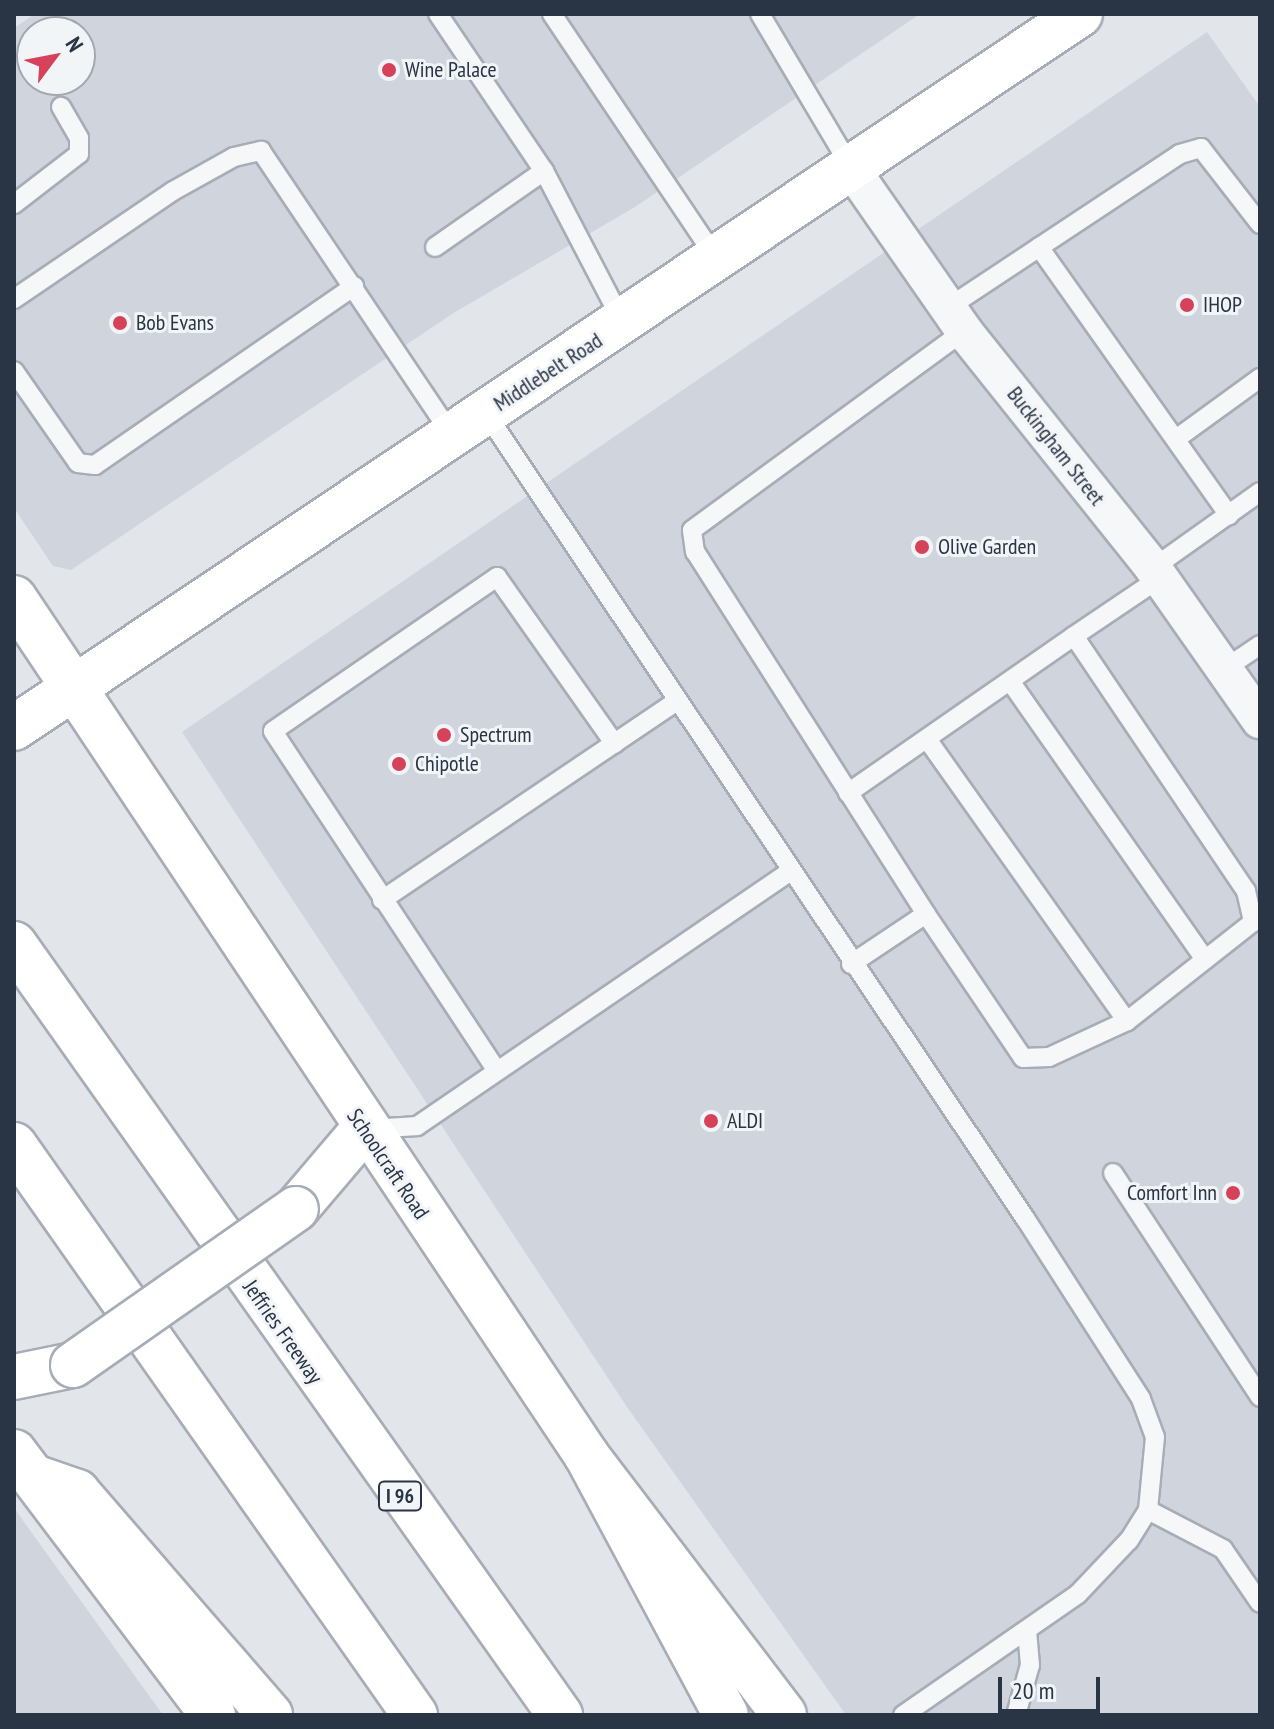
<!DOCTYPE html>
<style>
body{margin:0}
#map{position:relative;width:1274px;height:1729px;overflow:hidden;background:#e2e6eb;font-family:"PT Sans Narrow",sans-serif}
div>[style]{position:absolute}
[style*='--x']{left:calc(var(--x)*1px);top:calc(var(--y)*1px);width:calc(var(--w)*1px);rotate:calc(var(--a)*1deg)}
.built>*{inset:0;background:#d0d5dd}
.roads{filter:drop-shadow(2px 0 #a7adb6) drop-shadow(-2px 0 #a7adb6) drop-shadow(0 2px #a7adb6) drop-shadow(0 -2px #a7adb6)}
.lane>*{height:18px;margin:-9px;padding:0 9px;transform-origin:9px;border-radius:9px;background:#f5f7f9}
.street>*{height:36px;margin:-18px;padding:0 18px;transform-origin:18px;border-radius:18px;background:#f5f7f9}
.secondary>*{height:44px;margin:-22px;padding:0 22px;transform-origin:22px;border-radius:22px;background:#fff}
.highway>*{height:44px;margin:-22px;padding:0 22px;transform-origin:22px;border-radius:22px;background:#fff}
.bridges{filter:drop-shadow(2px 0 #a7adb6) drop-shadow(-2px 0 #a7adb6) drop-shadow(0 2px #a7adb6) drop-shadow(0 -2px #a7adb6)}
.secondary-bridge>*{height:44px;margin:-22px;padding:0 22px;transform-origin:22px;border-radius:22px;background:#fff}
.dots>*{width:22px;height:22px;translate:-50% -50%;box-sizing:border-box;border:4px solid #f2f5f8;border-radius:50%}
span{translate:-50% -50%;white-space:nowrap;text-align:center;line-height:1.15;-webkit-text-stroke:6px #f2f5f8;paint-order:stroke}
.shield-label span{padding:2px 6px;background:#f2f5f8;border:2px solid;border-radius:6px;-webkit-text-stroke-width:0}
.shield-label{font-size:20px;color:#293445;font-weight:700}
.poi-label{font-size:22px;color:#293445}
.left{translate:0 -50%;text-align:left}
.right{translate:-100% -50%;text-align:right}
.street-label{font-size:22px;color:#293445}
.frame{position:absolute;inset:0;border:16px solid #293445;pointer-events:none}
.north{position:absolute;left:16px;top:16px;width:80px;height:80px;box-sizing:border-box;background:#f2f5f8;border:2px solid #a2a8b0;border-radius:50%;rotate:58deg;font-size:22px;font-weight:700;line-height:32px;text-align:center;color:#293445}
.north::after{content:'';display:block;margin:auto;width:28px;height:36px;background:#d6425a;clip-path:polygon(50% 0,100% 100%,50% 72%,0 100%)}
.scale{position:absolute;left:998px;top:1677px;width:102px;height:36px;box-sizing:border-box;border:4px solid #293445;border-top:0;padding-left:10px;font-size:24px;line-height:28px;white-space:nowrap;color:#293445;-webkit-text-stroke:6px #f2f5f8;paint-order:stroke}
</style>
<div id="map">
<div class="built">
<div style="clip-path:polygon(evenodd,35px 14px,920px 14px,635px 207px,452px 314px,71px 570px,53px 566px,14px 508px,14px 28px,35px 14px,32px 32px,80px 32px,80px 80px,32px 80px,32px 32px)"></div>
<div style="clip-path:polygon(1207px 32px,1260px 107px,1260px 1715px,846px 1715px,627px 1407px,182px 732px)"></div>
<div style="clip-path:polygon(14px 1508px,163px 1715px,14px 1715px)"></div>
</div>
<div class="roads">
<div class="lane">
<div style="--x:438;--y:14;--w:189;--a:56"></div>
<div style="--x:544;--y:171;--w:169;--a:62.5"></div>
<div style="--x:552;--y:14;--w:294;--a:56.1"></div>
<div style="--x:760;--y:14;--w:180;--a:59.3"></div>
<div style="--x:14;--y:204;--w:82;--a:-37.6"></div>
<div style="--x:79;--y:154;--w:16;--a:-90"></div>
<div style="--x:79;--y:138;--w:36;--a:-120"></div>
<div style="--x:435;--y:247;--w:133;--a:-34.9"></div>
<div style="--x:1039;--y:247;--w:329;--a:54.7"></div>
<div style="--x:14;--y:299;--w:192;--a:-34.2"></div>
<div style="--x:173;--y:191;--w:70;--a:-29.1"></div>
<div style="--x:234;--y:157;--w:28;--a:-13"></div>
<div style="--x:261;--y:151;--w:342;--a:56.1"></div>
<div style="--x:949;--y:307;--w:277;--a:-33.5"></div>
<div style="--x:1180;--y:154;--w:22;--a:-16"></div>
<div style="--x:1201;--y:148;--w:96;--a:52.2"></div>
<div style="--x:14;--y:371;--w:112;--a:55.2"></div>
<div style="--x:78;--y:463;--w:17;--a:7"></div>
<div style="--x:95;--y:465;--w:315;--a:-34.6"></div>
<div style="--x:485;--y:412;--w:970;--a:56.18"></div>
<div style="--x:1025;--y:1218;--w:215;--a:57.3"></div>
<div style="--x:1141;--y:1399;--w:40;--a:69.8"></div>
<div style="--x:1155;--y:1437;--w:73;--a:95.5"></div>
<div style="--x:1148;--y:1510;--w:36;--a:122"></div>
<div style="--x:1129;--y:1540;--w:74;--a:133.4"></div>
<div style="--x:1078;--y:1594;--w:213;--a:145.3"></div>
<div style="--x:1176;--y:439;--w:104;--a:-36"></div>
<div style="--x:1153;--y:568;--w:131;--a:-35.4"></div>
<div style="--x:1074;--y:636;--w:104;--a:-34"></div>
<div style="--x:1226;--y:668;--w:41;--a:-34.1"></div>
<div style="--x:1010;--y:681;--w:340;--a:55"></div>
<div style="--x:927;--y:739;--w:346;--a:54.7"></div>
<div style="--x:848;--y:793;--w:275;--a:-34.8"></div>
<div style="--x:1074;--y:636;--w:308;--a:56"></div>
<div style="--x:1246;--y:891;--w:32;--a:77"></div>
<div style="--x:1253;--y:922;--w:160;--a:141.8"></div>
<div style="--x:1127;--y:1021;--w:86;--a:155.2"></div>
<div style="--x:1049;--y:1057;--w:26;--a:178"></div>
<div style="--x:1023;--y:1058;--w:174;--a:-124"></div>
<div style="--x:382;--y:900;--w:354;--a:-34"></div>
<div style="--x:851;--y:964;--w:90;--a:-33.7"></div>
<div style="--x:926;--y:914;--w:429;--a:-122.5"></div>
<div style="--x:695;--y:552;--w:22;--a:-98"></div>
<div style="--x:692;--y:530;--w:337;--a:-36.2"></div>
<div style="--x:497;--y:1071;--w:407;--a:-123.4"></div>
<div style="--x:273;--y:731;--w:272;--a:-34.5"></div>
<div style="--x:497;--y:577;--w:204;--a:54.8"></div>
<div style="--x:371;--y:1129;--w:46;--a:-3.7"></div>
<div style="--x:417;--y:1126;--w:451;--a:-34.3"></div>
<div style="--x:1113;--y:1173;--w:268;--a:56.7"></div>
<div style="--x:1148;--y:1510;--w:85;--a:27.5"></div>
<div style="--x:1223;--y:1549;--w:65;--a:55.6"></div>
<div style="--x:1016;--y:1715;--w:52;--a:-74.4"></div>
<div style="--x:1030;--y:1665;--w:32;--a:-95"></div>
</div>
<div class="street">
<div style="--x:853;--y:171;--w:195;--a:55.2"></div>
<div style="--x:964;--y:331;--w:303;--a:51.4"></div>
<div style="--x:1153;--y:568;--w:186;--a:54.9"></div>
</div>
<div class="secondary">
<div style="--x:14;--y:598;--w:1032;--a:56.26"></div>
<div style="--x:587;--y:1456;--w:325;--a:52.7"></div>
<div style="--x:14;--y:728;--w:1283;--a:-33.81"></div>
<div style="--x:296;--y:1209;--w:105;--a:-49.6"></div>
<div style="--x:14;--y:1377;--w:60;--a:-11.5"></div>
<div style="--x:14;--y:1452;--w:330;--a:52.9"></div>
</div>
<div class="highway">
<div style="--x:14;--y:944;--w:945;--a:54.69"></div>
<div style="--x:14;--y:1145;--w:697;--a:54.87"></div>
<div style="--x:587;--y:1456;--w:294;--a:61.8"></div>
<div style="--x:34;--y:1477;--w:46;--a:19.2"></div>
<div style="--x:77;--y:1492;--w:295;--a:49.1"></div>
</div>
</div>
<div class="bridges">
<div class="secondary-bridge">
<div style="--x:73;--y:1365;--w:272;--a:-35"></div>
</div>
</div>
<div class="dots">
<div style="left:389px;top:70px;background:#d6425a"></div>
<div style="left:1187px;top:305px;background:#d6425a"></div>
<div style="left:120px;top:323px;background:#d6425a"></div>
<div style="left:922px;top:547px;background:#d6425a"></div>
<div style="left:444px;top:735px;background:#d6425a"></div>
<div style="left:399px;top:764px;background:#d6425a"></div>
<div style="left:711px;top:1121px;background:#d6425a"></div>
<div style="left:1233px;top:1193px;background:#d6425a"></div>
</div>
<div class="shield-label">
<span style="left:400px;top:1496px">I 96</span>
</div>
<div class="poi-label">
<span class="left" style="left:405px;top:70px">Wine Palace</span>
<span class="left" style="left:1203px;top:305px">IHOP</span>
<span class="left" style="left:136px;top:323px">Bob Evans</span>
<span class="left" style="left:938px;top:547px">Olive Garden</span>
<span class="left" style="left:460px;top:735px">Spectrum</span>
<span class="left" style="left:415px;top:764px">Chipotle</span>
<span class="left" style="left:727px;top:1121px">ALDI</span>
<span class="right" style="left:1217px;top:1193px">Comfort Inn</span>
</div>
<div class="street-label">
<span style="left:548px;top:372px;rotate:-33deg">Middlebelt Road</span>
<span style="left:1056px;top:446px;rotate:52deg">Buckingham Street</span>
<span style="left:388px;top:1164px;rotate:56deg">Schoolcraft Road</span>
<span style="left:283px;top:1332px;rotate:55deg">Jeffries Freeway</span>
</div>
<div class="frame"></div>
<div class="north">N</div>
<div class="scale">20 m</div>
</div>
